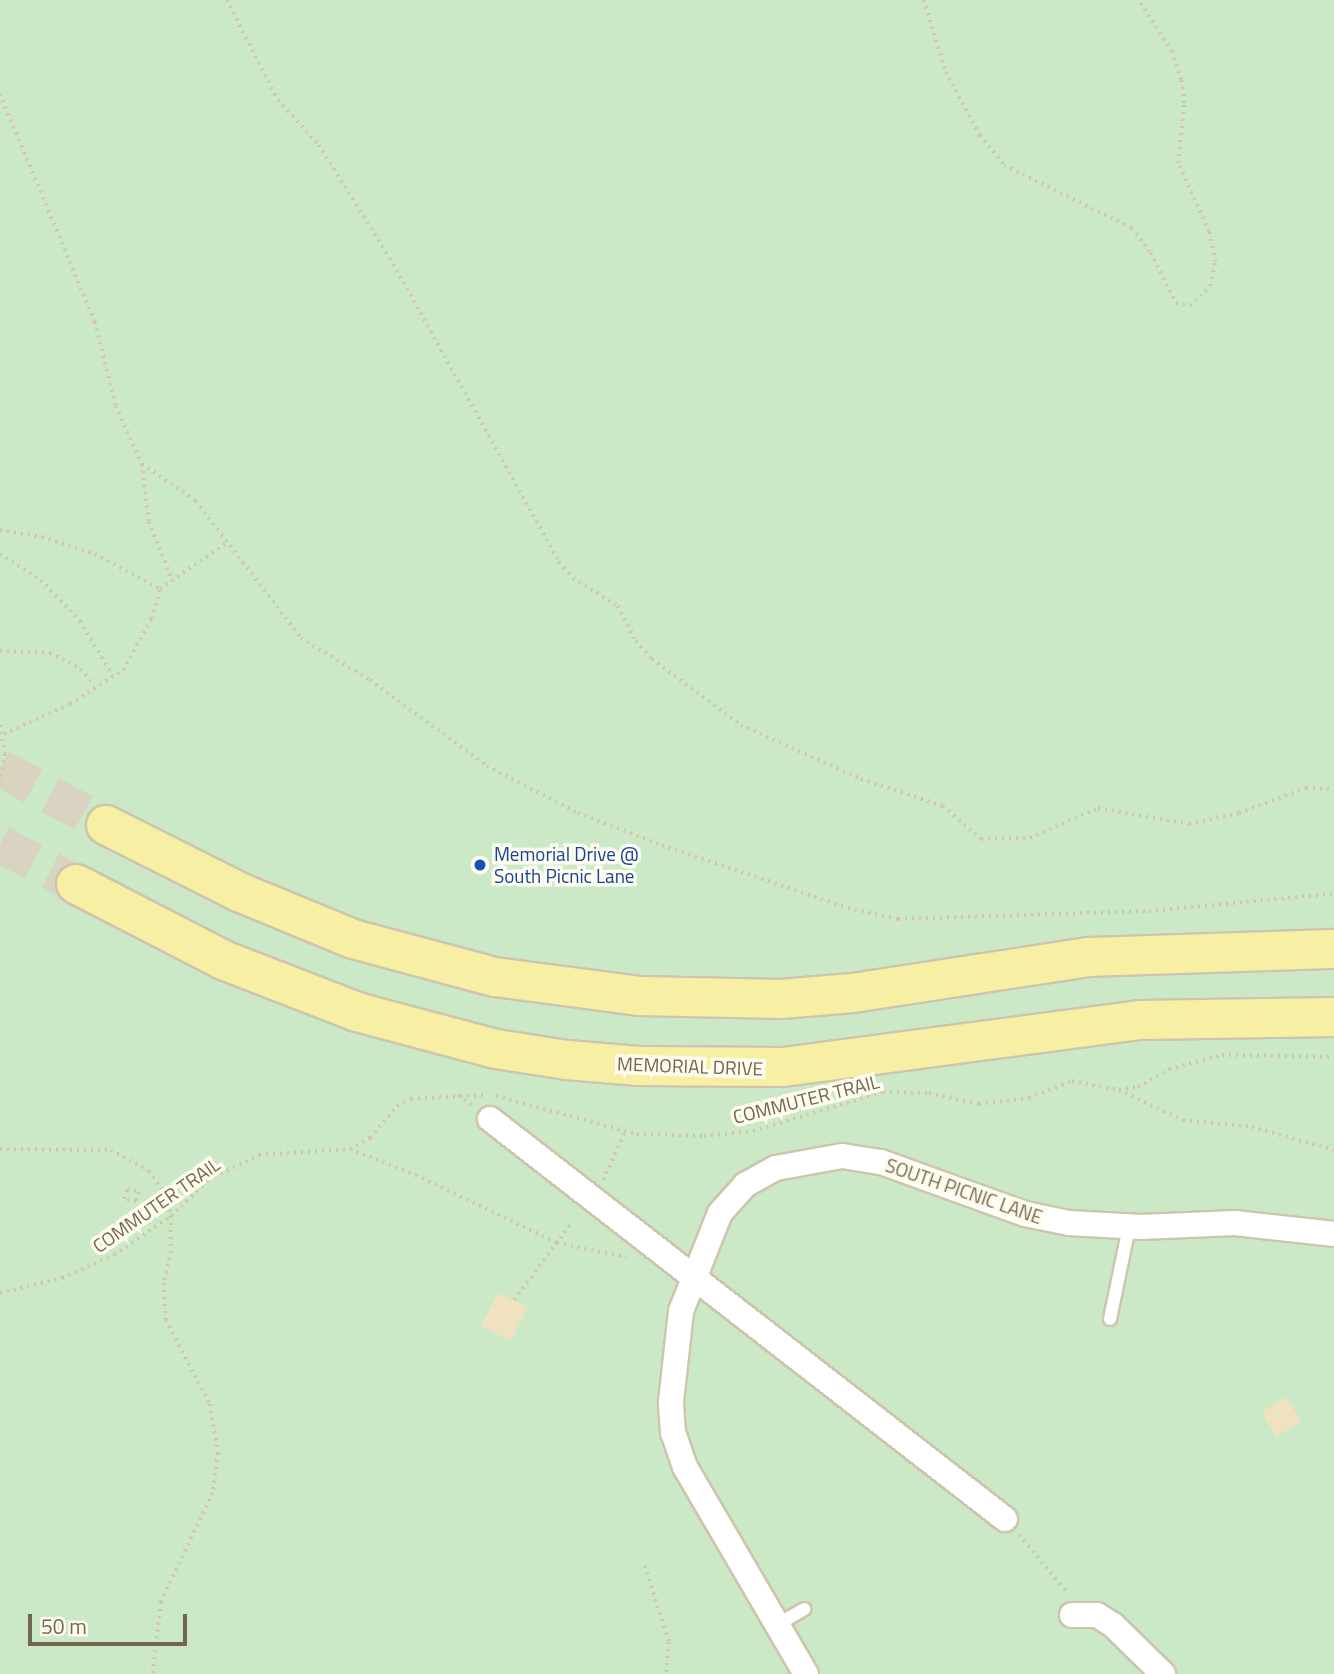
<!DOCTYPE html>
<style>
body{margin:0}
#map{position:relative;width:1334px;height:1674px;overflow:hidden;background:#fbf9e8;font-family:"Titillium Web",sans-serif}
div>[style]{position:absolute}
[style*='--x']{left:calc(var(--x)*1px);top:calc(var(--y)*1px);width:calc(var(--w)*1px);rotate:calc(var(--a)*1deg)}
.green>*{inset:0;background:#cbe9c6}
.building>*{inset:0;background:#f0e1c1}
.primary-tunnel>*{height:38px;margin-top:-19px;transform-origin:0;background:repeating-linear-gradient(90deg,#d9d4c1 0 38px,transparent 0 57px)}
.path>*{height:3.5px;margin-top:-1.75px;transform-origin:0;background:repeating-linear-gradient(90deg,#d5c5a3 0 2px,transparent 0 7px)}
.roads{filter:drop-shadow(2px 0 #cdc5ae) drop-shadow(-2px 0 #cdc5ae) drop-shadow(0 2px #cdc5ae) drop-shadow(0 -2px #cdc5ae)}
.service>*{height:12px;margin:-6px;padding:0 6px;transform-origin:6px;border-radius:6px;background:#fff}
.minor>*{height:24px;margin:-12px;padding:0 12px;transform-origin:12px;border-radius:12px;background:#fff}
.primary>*{height:38px;margin:-19px;padding:0 19px;transform-origin:19px;border-radius:19px;background:#f6efa4}
.dots>*{width:19px;height:19px;translate:-50% -50%;box-sizing:border-box;border:4px solid #fefcee;border-radius:50%}
span{translate:-50% -50%;white-space:nowrap;text-align:center;line-height:1.15;-webkit-text-stroke:7px #fefcee;paint-order:stroke}
.transit-label{font-size:19px;color:#164399}
.left{translate:0 -50%;text-align:left}
.street-label{font-size:19px;color:#74664d}
.scale{position:absolute;left:28px;top:1614px;width:159px;height:32px;box-sizing:border-box;border:4px solid #74664d;border-top:0;padding-left:9px;font-size:21px;line-height:24px;white-space:nowrap;color:#74664d;-webkit-text-stroke:5px #fefcee;paint-order:stroke}
</style>
<div id="map">
<div class="green">
<div style="clip-path:polygon(0 0,1334px 0,1334px 1674px,0 1674px)"></div>
</div>
<div class="building">
<div style="clip-path:polygon(498px 1293px,528px 1307px,511px 1341px,481px 1326px)"></div>
<div style="clip-path:polygon(1286px 1397px,1301px 1422px,1276px 1437px,1262px 1412px)"></div>
</div>
<div class="primary-tunnel">
<div style="--x:0;--y:768;--w:120;--a:28.3"></div>
<div style="--x:0;--y:844;--w:86;--a:27.8"></div>
</div>
<div class="path">
<div style="--x:227;--y:0;--w:112;--a:63"></div>
<div style="--x:278;--y:100;--w:61;--a:47.7"></div>
<div style="--x:319;--y:145;--w:133;--a:57.9"></div>
<div style="--x:390;--y:258;--w:348;--a:60.9"></div>
<div style="--x:559;--y:562;--w:21;--a:49"></div>
<div style="--x:573;--y:578;--w:53;--a:31.9"></div>
<div style="--x:618;--y:606;--w:39;--a:63"></div>
<div style="--x:636;--y:641;--w:24;--a:48"></div>
<div style="--x:652;--y:659;--w:111;--a:36.6"></div>
<div style="--x:741;--y:725;--w:132;--a:24.2"></div>
<div style="--x:861;--y:779;--w:86;--a:18.2"></div>
<div style="--x:943;--y:806;--w:50;--a:41"></div>
<div style="--x:981;--y:839;--w:49;--a:-1.2"></div>
<div style="--x:1030;--y:838;--w:74;--a:-23.8"></div>
<div style="--x:1098;--y:808;--w:92;--a:10"></div>
<div style="--x:1189;--y:824;--w:51;--a:-12.4"></div>
<div style="--x:1239;--y:813;--w:72;--a:-20.5"></div>
<div style="--x:1306;--y:788;--w:28;--a:2"></div>
<div style="--x:924;--y:0;--w:75;--a:73"></div>
<div style="--x:946;--y:72;--w:72;--a:61.6"></div>
<div style="--x:980;--y:135;--w:38;--a:51"></div>
<div style="--x:1004;--y:165;--w:143;--a:26.2"></div>
<div style="--x:1132;--y:228;--w:31;--a:53"></div>
<div style="--x:1151;--y:253;--w:56;--a:63.4"></div>
<div style="--x:1176;--y:303;--w:14;--a:12"></div>
<div style="--x:1190;--y:306;--w:28;--a:-45"></div>
<div style="--x:1210;--y:286;--w:25;--a:-78"></div>
<div style="--x:1215;--y:262;--w:31;--a:-101"></div>
<div style="--x:1209;--y:232;--w:76;--a:-114.2"></div>
<div style="--x:1178;--y:163;--w:60;--a:-84.3"></div>
<div style="--x:1184;--y:103;--w:23;--a:-97"></div>
<div style="--x:1181;--y:80;--w:29;--a:-108"></div>
<div style="--x:1172;--y:52;--w:62;--a:-123.2"></div>
<div style="--x:0;--y:94;--w:247;--a:67.4"></div>
<div style="--x:95;--y:322;--w:87;--a:76"></div>
<div style="--x:116;--y:406;--w:64;--a:65.9"></div>
<div style="--x:142;--y:464;--w:65;--a:34.4"></div>
<div style="--x:196;--y:501;--w:173;--a:52.5"></div>
<div style="--x:301;--y:638;--w:81;--a:31.3"></div>
<div style="--x:370;--y:680;--w:145;--a:36.3"></div>
<div style="--x:487;--y:766;--w:102;--a:27.3"></div>
<div style="--x:578;--y:813;--w:90;--a:20.9"></div>
<div style="--x:662;--y:845;--w:196;--a:18.7"></div>
<div style="--x:848;--y:908;--w:51;--a:12.4"></div>
<div style="--x:898;--y:919;--w:251;--a:-1.8"></div>
<div style="--x:1149;--y:911;--w:186;--a:-5.3"></div>
<div style="--x:142;--y:464;--w:58;--a:83.1"></div>
<div style="--x:149;--y:522;--w:64;--a:67.9"></div>
<div style="--x:0;--y:530;--w:43;--a:9.5"></div>
<div style="--x:42;--y:537;--w:56;--a:17.8"></div>
<div style="--x:95;--y:554;--w:74;--a:28.3"></div>
<div style="--x:0;--y:554;--w:49;--a:32.4"></div>
<div style="--x:41;--y:580;--w:57;--a:46.4"></div>
<div style="--x:80;--y:621;--w:64;--a:59"></div>
<div style="--x:160;--y:589;--w:83;--a:-34.7"></div>
<div style="--x:0;--y:651;--w:50;--a:2.3"></div>
<div style="--x:50;--y:653;--w:35;--a:27"></div>
<div style="--x:81;--y:669;--w:21;--a:51"></div>
<div style="--x:0;--y:725;--w:29;--a:80"></div>
<div style="--x:5;--y:754;--w:30;--a:99"></div>
<div style="--x:4;--y:734;--w:72;--a:-24.4"></div>
<div style="--x:70;--y:704;--w:63;--a:-32.7"></div>
<div style="--x:123;--y:670;--w:58;--a:-61.2"></div>
<div style="--x:151;--y:619;--w:31;--a:-73"></div>
<div style="--x:1119;--y:1090;--w:71;--a:25.1"></div>
<div style="--x:1183;--y:1120;--w:69;--a:5.8"></div>
<div style="--x:1252;--y:1127;--w:85;--a:15.7"></div>
<div style="--x:459;--y:1095;--w:16;--a:38"></div>
<div style="--x:496;--y:1096;--w:146;--a:15.1"></div>
<div style="--x:637;--y:1134;--w:67;--a:1.7"></div>
<div style="--x:704;--y:1136;--w:49;--a:-5.8"></div>
<div style="--x:753;--y:1131;--w:136;--a:-16.7"></div>
<div style="--x:883;--y:1092;--w:46;--a:1.2"></div>
<div style="--x:929;--y:1093;--w:51;--a:12.4"></div>
<div style="--x:979;--y:1104;--w:50;--a:-6.8"></div>
<div style="--x:1029;--y:1098;--w:46;--a:-21.6"></div>
<div style="--x:1072;--y:1081;--w:48;--a:10.8"></div>
<div style="--x:1119;--y:1090;--w:19;--a:-9"></div>
<div style="--x:1138;--y:1087;--w:36;--a:-30"></div>
<div style="--x:1169;--y:1069;--w:55;--a:-14.8"></div>
<div style="--x:1222;--y:1055;--w:112;--a:1"></div>
<div style="--x:0;--y:1149;--w:111;--a:0.5"></div>
<div style="--x:111;--y:1150;--w:43;--a:28.9"></div>
<div style="--x:149;--y:1171;--w:24;--a:54"></div>
<div style="--x:163;--y:1190;--w:27;--a:73"></div>
<div style="--x:171;--y:1216;--w:35;--a:90"></div>
<div style="--x:171;--y:1251;--w:33;--a:102"></div>
<div style="--x:164;--y:1283;--w:37;--a:87"></div>
<div style="--x:166;--y:1320;--w:95;--a:62.4"></div>
<div style="--x:210;--y:1404;--w:50;--a:80.7"></div>
<div style="--x:218;--y:1453;--w:40;--a:97.1"></div>
<div style="--x:213;--y:1493;--w:121;--a:115.5"></div>
<div style="--x:161;--y:1602;--w:72;--a:96.3"></div>
<div style="--x:350;--y:1149;--w:71;--a:21.5"></div>
<div style="--x:416;--y:1175;--w:157;--a:25.7"></div>
<div style="--x:557;--y:1243;--w:71;--a:11.3"></div>
<div style="--x:603;--y:1180;--w:54;--a:-65.8"></div>
<div style="--x:127;--y:1189;--w:12;--a:14"></div>
<div style="--x:139;--y:1192;--w:10;--a:107"></div>
<div style="--x:136;--y:1202;--w:12;--a:-166"></div>
<div style="--x:124;--y:1199;--w:10;--a:-73"></div>
<div style="--x:0;--y:1293;--w:64;--a:-13.6"></div>
<div style="--x:62;--y:1278;--w:57;--a:-23.9"></div>
<div style="--x:114;--y:1255;--w:69;--a:-34.4"></div>
<div style="--x:171;--y:1216;--w:52;--a:-44.2"></div>
<div style="--x:208;--y:1180;--w:57;--a:-26.1"></div>
<div style="--x:259;--y:1155;--w:91;--a:-3.8"></div>
<div style="--x:350;--y:1149;--w:23;--a:-29"></div>
<div style="--x:370;--y:1138;--w:42;--a:-49.8"></div>
<div style="--x:397;--y:1106;--w:16;--a:-27"></div>
<div style="--x:411;--y:1099;--w:74;--a:-3.1"></div>
<div style="--x:514;--y:1300;--w:94;--a:-53.3"></div>
<div style="--x:1019;--y:1535;--w:76;--a:49.8"></div>
<div style="--x:645;--y:1566;--w:80;--a:72.5"></div>
<div style="--x:669;--y:1642;--w:32;--a:95"></div>
</div>
<div class="roads">
<div class="service">
<div style="--x:1110;--y:1319;--w:94;--a:-78.3"></div>
<div style="--x:775;--y:1626;--w:34;--a:-30"></div>
</div>
<div class="minor">
<div style="--x:490;--y:1119;--w:652;--a:37.84"></div>
<div style="--x:1072;--y:1615;--w:25;--a:0"></div>
<div style="--x:1097;--y:1615;--w:19;--a:32"></div>
<div style="--x:1113;--y:1625;--w:70;--a:44.4"></div>
<div style="--x:806;--y:1674;--w:240;--a:-120.3"></div>
<div style="--x:685;--y:1467;--w:36;--a:-109"></div>
<div style="--x:673;--y:1433;--w:31;--a:-94"></div>
<div style="--x:671;--y:1402;--w:92;--a:-83.7"></div>
<div style="--x:681;--y:1311;--w:105;--a:-68.3"></div>
<div style="--x:720;--y:1213;--w:38;--a:-48"></div>
<div style="--x:745;--y:1185;--w:35;--a:-29"></div>
<div style="--x:776;--y:1168;--w:67;--a:-10.3"></div>
<div style="--x:842;--y:1156;--w:39;--a:9"></div>
<div style="--x:881;--y:1162;--w:153;--a:19.9"></div>
<div style="--x:1025;--y:1214;--w:45;--a:11.6"></div>
<div style="--x:1069;--y:1223;--w:72;--a:3.2"></div>
<div style="--x:1141;--y:1227;--w:94;--a:-2.4"></div>
<div style="--x:1235;--y:1223;--w:100;--a:6.3"></div>
</div>
<div class="primary">
<div style="--x:106;--y:825;--w:149;--a:26.7"></div>
<div style="--x:239;--y:892;--w:123;--a:22.4"></div>
<div style="--x:353;--y:939;--w:147;--a:15"></div>
<div style="--x:495;--y:977;--w:145;--a:7.5"></div>
<div style="--x:639;--y:996;--w:142;--a:1.2"></div>
<div style="--x:781;--y:999;--w:72;--a:-4.8"></div>
<div style="--x:853;--y:993;--w:239;--a:-8.7"></div>
<div style="--x:1089;--y:957;--w:245;--a:-1.9"></div>
<div style="--x:76;--y:884;--w:165;--a:27.3"></div>
<div style="--x:223;--y:960;--w:144;--a:21.2"></div>
<div style="--x:357;--y:1012;--w:144;--a:14.9"></div>
<div style="--x:496;--y:1049;--w:72;--a:8.8"></div>
<div style="--x:567;--y:1060;--w:72;--a:4.8"></div>
<div style="--x:639;--y:1066;--w:144;--a:0.4"></div>
<div style="--x:783;--y:1067;--w:360;--a:-7.5"></div>
<div style="--x:1140;--y:1020;--w:194;--a:-0.9"></div>
</div>
</div>
<div class="dots">
<div style="left:480px;top:865px;background:#1a4fb4"></div>
</div>
<div class="transit-label">
<span class="left" style="left:494px;top:865px">Memorial Drive @<br>South Picnic Lane</span>
</div>
<div class="street-label">
<span style="left:690px;top:1066px;rotate:2deg">MEMORIAL DRIVE</span>
<span style="left:806px;top:1099px;rotate:-14deg">COMMUTER TRAIL</span>
<span style="left:964px;top:1191px;rotate:19deg">SOUTH PICNIC LANE</span>
<span style="left:156px;top:1205px;rotate:-35deg">COMMUTER TRAIL</span>
</div>
<div class="scale">50 m</div>
</div>
